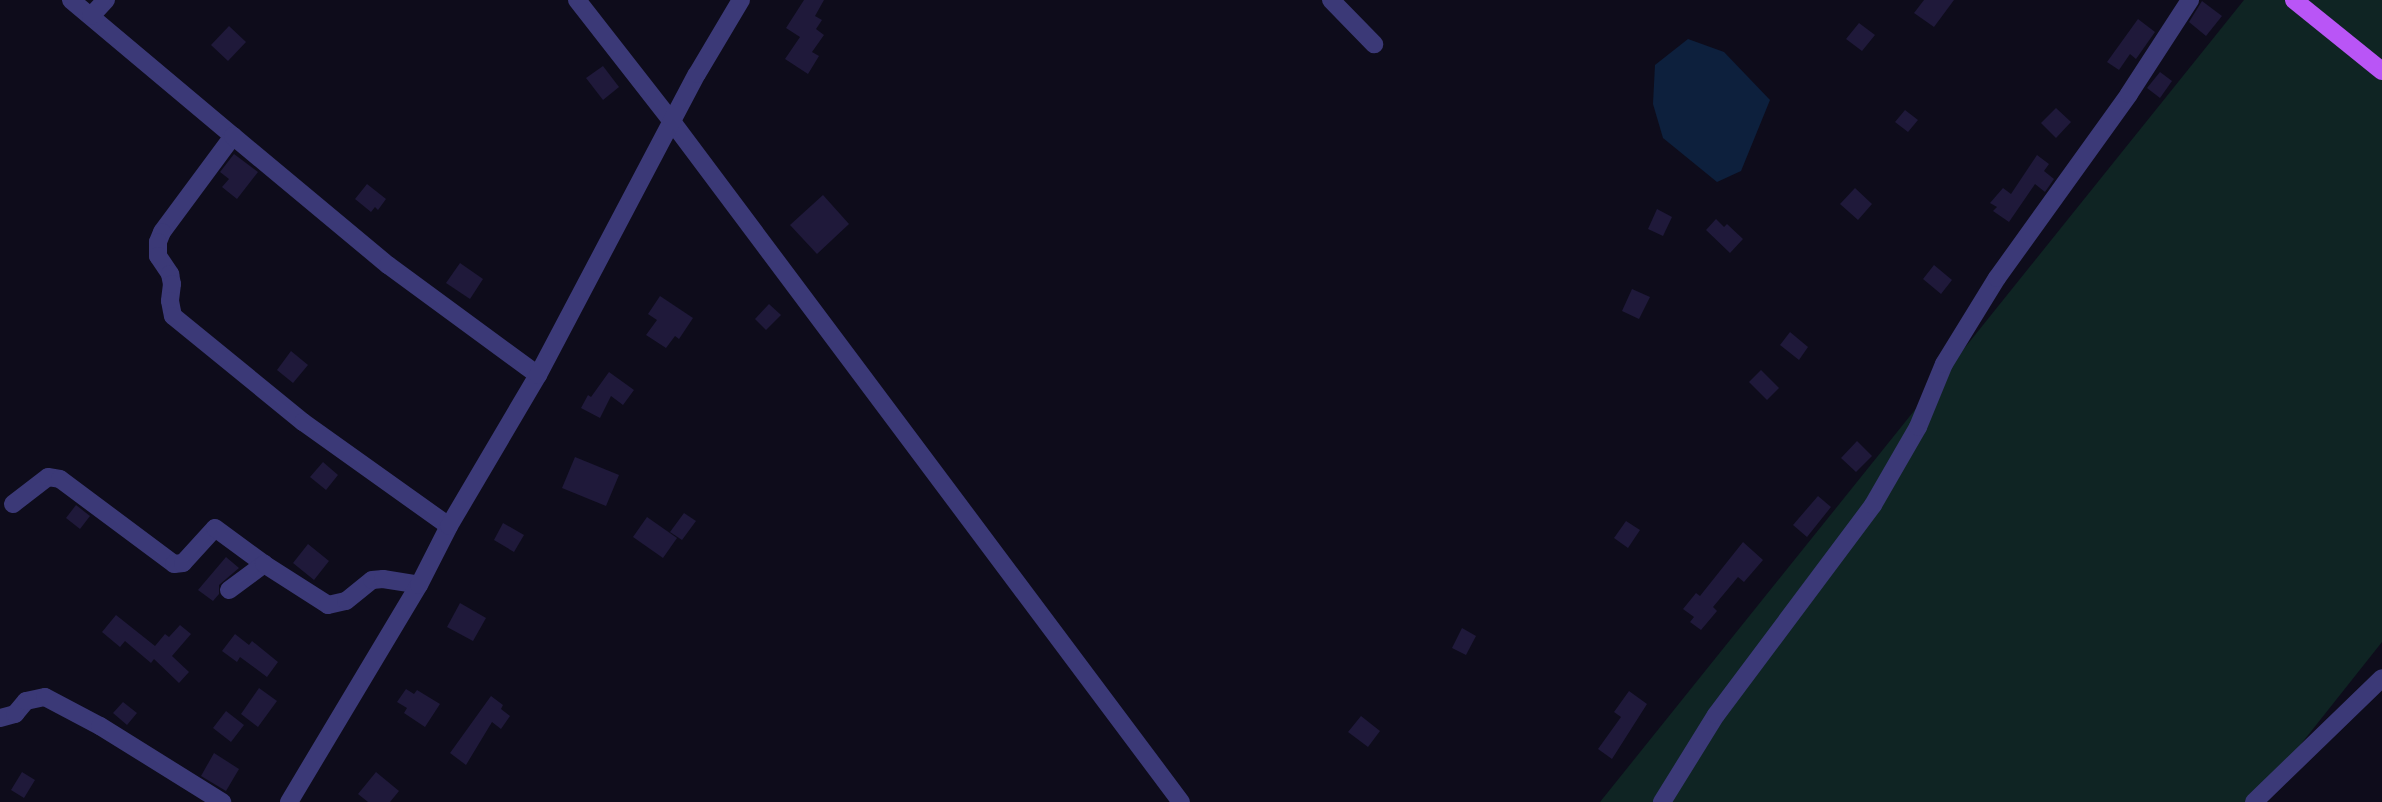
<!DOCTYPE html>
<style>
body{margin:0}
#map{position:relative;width:2382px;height:802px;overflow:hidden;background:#0e0c1b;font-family:Quicksand,sans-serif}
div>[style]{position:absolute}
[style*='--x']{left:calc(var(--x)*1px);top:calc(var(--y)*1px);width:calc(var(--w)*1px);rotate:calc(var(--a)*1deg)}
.green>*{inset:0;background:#0f2423}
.water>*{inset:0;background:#0d203d}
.building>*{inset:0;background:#1f193a}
.minor>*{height:18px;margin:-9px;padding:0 9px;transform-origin:9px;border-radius:9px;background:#3b3977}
.major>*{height:18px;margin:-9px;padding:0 9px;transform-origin:9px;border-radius:9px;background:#b955f6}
span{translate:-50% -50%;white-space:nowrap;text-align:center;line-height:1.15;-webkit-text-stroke:5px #0e0c1b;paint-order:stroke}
</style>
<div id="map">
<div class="green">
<div style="clip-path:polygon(2244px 0,2382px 0,2382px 642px,2255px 802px,1600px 802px)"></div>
</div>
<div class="water">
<div style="clip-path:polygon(1688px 39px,1724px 52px,1770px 100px,1741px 171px,1717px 182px,1663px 138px,1653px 104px,1655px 65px)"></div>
</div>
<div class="building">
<div style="clip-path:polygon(804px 0,824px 0,815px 16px,822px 20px,816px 29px,824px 35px,812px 52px,819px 56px,808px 74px,785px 59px,800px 37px,786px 28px)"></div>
<div style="clip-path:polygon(1924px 0,1954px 0,1934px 27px,1914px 13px)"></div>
<div style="clip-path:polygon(2202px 1px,2222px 16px,2206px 36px,2189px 22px)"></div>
<div style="clip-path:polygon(2138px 19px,2155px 32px,2136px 59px,2130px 54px,2119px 70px,2107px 62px)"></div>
<div style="clip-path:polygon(1859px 23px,1875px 35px,1862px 51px,1846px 39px)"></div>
<div style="clip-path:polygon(229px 26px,246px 42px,228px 61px,211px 45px)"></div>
<div style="clip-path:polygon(603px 66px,619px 87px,603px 100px,586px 78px)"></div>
<div style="clip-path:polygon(2160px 72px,2172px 81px,2160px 98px,2147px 88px)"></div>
<div style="clip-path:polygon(2056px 108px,2071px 122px,2056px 138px,2041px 123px)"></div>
<div style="clip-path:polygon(1905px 110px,1918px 120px,1908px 132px,1895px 122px)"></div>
<div style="clip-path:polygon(234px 154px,258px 172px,237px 199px,222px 187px,229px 179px,220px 172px)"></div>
<div style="clip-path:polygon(2037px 155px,2049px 164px,2044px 171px,2054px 179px,2045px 192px,2035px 184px,2009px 222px,1993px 211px,1997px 207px,1990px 203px,2003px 188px,2011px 194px)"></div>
<div style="clip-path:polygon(367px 184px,386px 199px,378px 210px,375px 207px,371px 212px,355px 199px)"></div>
<div style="clip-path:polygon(1855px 188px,1872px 204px,1858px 220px,1840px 204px)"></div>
<div style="clip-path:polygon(823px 195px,849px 224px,817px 254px,790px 225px)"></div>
<div style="clip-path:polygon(1657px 209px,1672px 217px,1663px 236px,1648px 229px)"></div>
<div style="clip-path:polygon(1716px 219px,1724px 227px,1727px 224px,1743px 239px,1730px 253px,1706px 230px)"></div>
<div style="clip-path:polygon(460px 263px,483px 279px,470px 299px,446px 283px)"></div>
<div style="clip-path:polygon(1934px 265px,1952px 280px,1941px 294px,1923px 279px)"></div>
<div style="clip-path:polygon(1632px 289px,1650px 297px,1639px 319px,1622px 311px)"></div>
<div style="clip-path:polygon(660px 296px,693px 318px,679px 339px,675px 336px,666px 348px,646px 335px,657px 320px,648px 314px)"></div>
<div style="clip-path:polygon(769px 304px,781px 315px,766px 330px,755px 319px)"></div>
<div style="clip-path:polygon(1790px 332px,1808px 347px,1799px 360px,1780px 345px)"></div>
<div style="clip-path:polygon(291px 351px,308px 365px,293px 383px,277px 370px)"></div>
<div style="clip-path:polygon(1761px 370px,1779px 388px,1767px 400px,1749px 382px)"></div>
<div style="clip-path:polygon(609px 372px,634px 390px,623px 405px,611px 396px,600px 418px,581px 408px,588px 395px,591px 397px)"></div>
<div style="clip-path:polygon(1857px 441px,1872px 456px,1856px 472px,1841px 458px)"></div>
<div style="clip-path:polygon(575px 457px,619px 475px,606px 506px,562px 488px)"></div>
<div style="clip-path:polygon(323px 462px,338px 475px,326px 490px,310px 477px)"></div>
<div style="clip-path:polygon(1818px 496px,1831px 507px,1807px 537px,1793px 525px)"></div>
<div style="clip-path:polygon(76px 505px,90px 516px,80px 529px,66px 518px)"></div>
<div style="clip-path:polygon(684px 513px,696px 521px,682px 540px,670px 532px)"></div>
<div style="clip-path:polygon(647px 517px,677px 538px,663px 558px,633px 537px)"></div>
<div style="clip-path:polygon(1626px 521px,1640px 530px,1628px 548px,1614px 538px)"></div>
<div style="clip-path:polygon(503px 523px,524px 535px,514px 552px,494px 540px)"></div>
<div style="clip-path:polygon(1743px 542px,1763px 560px,1744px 582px,1738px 577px,1713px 607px,1717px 611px,1701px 630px,1690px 622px,1694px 617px,1683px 609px,1696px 593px,1700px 596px)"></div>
<div style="clip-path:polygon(308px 544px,329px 561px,314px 580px,293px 563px)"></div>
<div style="clip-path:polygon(226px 557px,239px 568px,219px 585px,219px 594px,213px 601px,198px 590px)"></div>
<div style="clip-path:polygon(460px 603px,486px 618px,473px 641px,447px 627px)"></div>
<div style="clip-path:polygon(116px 615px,155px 646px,165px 634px,169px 637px,180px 625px,191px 634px,172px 656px,189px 672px,179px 683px,154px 659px,151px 663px,125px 641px,120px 647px,102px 632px)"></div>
<div style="clip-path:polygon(1462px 628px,1476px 636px,1466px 655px,1452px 648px)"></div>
<div style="clip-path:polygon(235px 634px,249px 645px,252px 641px,278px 662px,267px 677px,240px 657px,237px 662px,222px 651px)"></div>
<div style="clip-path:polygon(259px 688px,277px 701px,258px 727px,241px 714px)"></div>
<div style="clip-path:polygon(406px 689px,414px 694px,417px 690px,440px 704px,425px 727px,404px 713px,407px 708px,397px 702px)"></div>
<div style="clip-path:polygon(1629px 691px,1647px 704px,1612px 759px,1598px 749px,1621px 717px,1614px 712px)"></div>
<div style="clip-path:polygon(491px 696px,503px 705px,501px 709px,510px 716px,501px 729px,492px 722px,466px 765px,450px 753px)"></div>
<div style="clip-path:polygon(123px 702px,137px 713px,127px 725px,113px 713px)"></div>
<div style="clip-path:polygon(226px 711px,244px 725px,231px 742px,213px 728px)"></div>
<div style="clip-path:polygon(1361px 716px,1380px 731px,1368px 747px,1348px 732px)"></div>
<div style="clip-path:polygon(214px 753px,239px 769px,226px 791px,201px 776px)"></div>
<div style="clip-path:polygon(22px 772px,35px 780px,24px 798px,11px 790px)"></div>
<div style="clip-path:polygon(376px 772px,399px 791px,390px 802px,368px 802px,358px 794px)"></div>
</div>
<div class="minor">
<div style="--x:71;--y:0;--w:212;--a:40"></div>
<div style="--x:233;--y:136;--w:119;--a:126.5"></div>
<div style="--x:162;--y:232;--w:11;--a:112"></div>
<div style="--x:158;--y:242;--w:14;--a:90"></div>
<div style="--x:158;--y:256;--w:22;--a:56"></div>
<div style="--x:170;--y:274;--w:10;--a:79"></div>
<div style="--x:172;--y:284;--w:17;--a:97"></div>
<div style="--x:170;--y:301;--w:15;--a:79"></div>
<div style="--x:173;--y:316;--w:168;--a:39.2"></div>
<div style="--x:303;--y:422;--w:179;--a:35.5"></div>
<div style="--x:577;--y:0;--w:156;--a:52"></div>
<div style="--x:673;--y:123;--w:848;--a:53.2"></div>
<div style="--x:1331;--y:0;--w:62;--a:45.7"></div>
<div style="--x:91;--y:16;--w:22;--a:-47"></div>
<div style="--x:233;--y:136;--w:202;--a:39.8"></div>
<div style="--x:388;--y:265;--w:186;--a:36.3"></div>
<div style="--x:13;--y:504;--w:44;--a:-37.6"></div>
<div style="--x:48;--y:477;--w:12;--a:9"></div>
<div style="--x:60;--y:479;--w:142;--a:36.7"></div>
<div style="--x:174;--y:564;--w:9;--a:-6"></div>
<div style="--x:183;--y:563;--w:47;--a:-47.6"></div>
<div style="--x:215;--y:528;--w:61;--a:36.3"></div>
<div style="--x:229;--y:590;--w:44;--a:-36.6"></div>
<div style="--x:264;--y:564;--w:76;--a:32.6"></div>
<div style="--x:328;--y:605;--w:18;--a:-13"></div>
<div style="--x:346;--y:601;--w:33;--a:-39"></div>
<div style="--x:372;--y:580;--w:11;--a:-5"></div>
<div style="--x:383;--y:579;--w:36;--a:9"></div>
<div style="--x:0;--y:718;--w:16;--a:-15"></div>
<div style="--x:15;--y:714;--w:17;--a:-50"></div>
<div style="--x:26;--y:701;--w:19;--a:-12"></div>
<div style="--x:45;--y:697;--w:62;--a:27.8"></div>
<div style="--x:100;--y:726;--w:144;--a:31.9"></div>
<div style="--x:289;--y:802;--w:253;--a:-59.1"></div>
<div style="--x:419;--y:585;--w:66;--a:-63"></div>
<div style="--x:449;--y:526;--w:175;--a:-59.5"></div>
<div style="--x:538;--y:375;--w:340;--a:-62.2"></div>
<div style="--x:697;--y:74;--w:86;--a:-59.3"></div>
<div style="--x:1662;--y:802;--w:102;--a:-58.2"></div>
<div style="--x:1716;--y:715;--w:262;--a:-53.2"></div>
<div style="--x:1873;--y:505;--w:90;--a:-60"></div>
<div style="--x:1918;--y:427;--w:68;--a:-67.6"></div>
<div style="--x:1944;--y:364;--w:101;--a:-58.4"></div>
<div style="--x:1997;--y:278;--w:226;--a:-54.3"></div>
<div style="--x:2129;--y:94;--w:112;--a:-57"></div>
<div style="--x:2254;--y:802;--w:178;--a:-44.1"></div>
</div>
<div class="major">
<div style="--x:2294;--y:0;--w:113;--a:38.9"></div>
</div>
</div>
